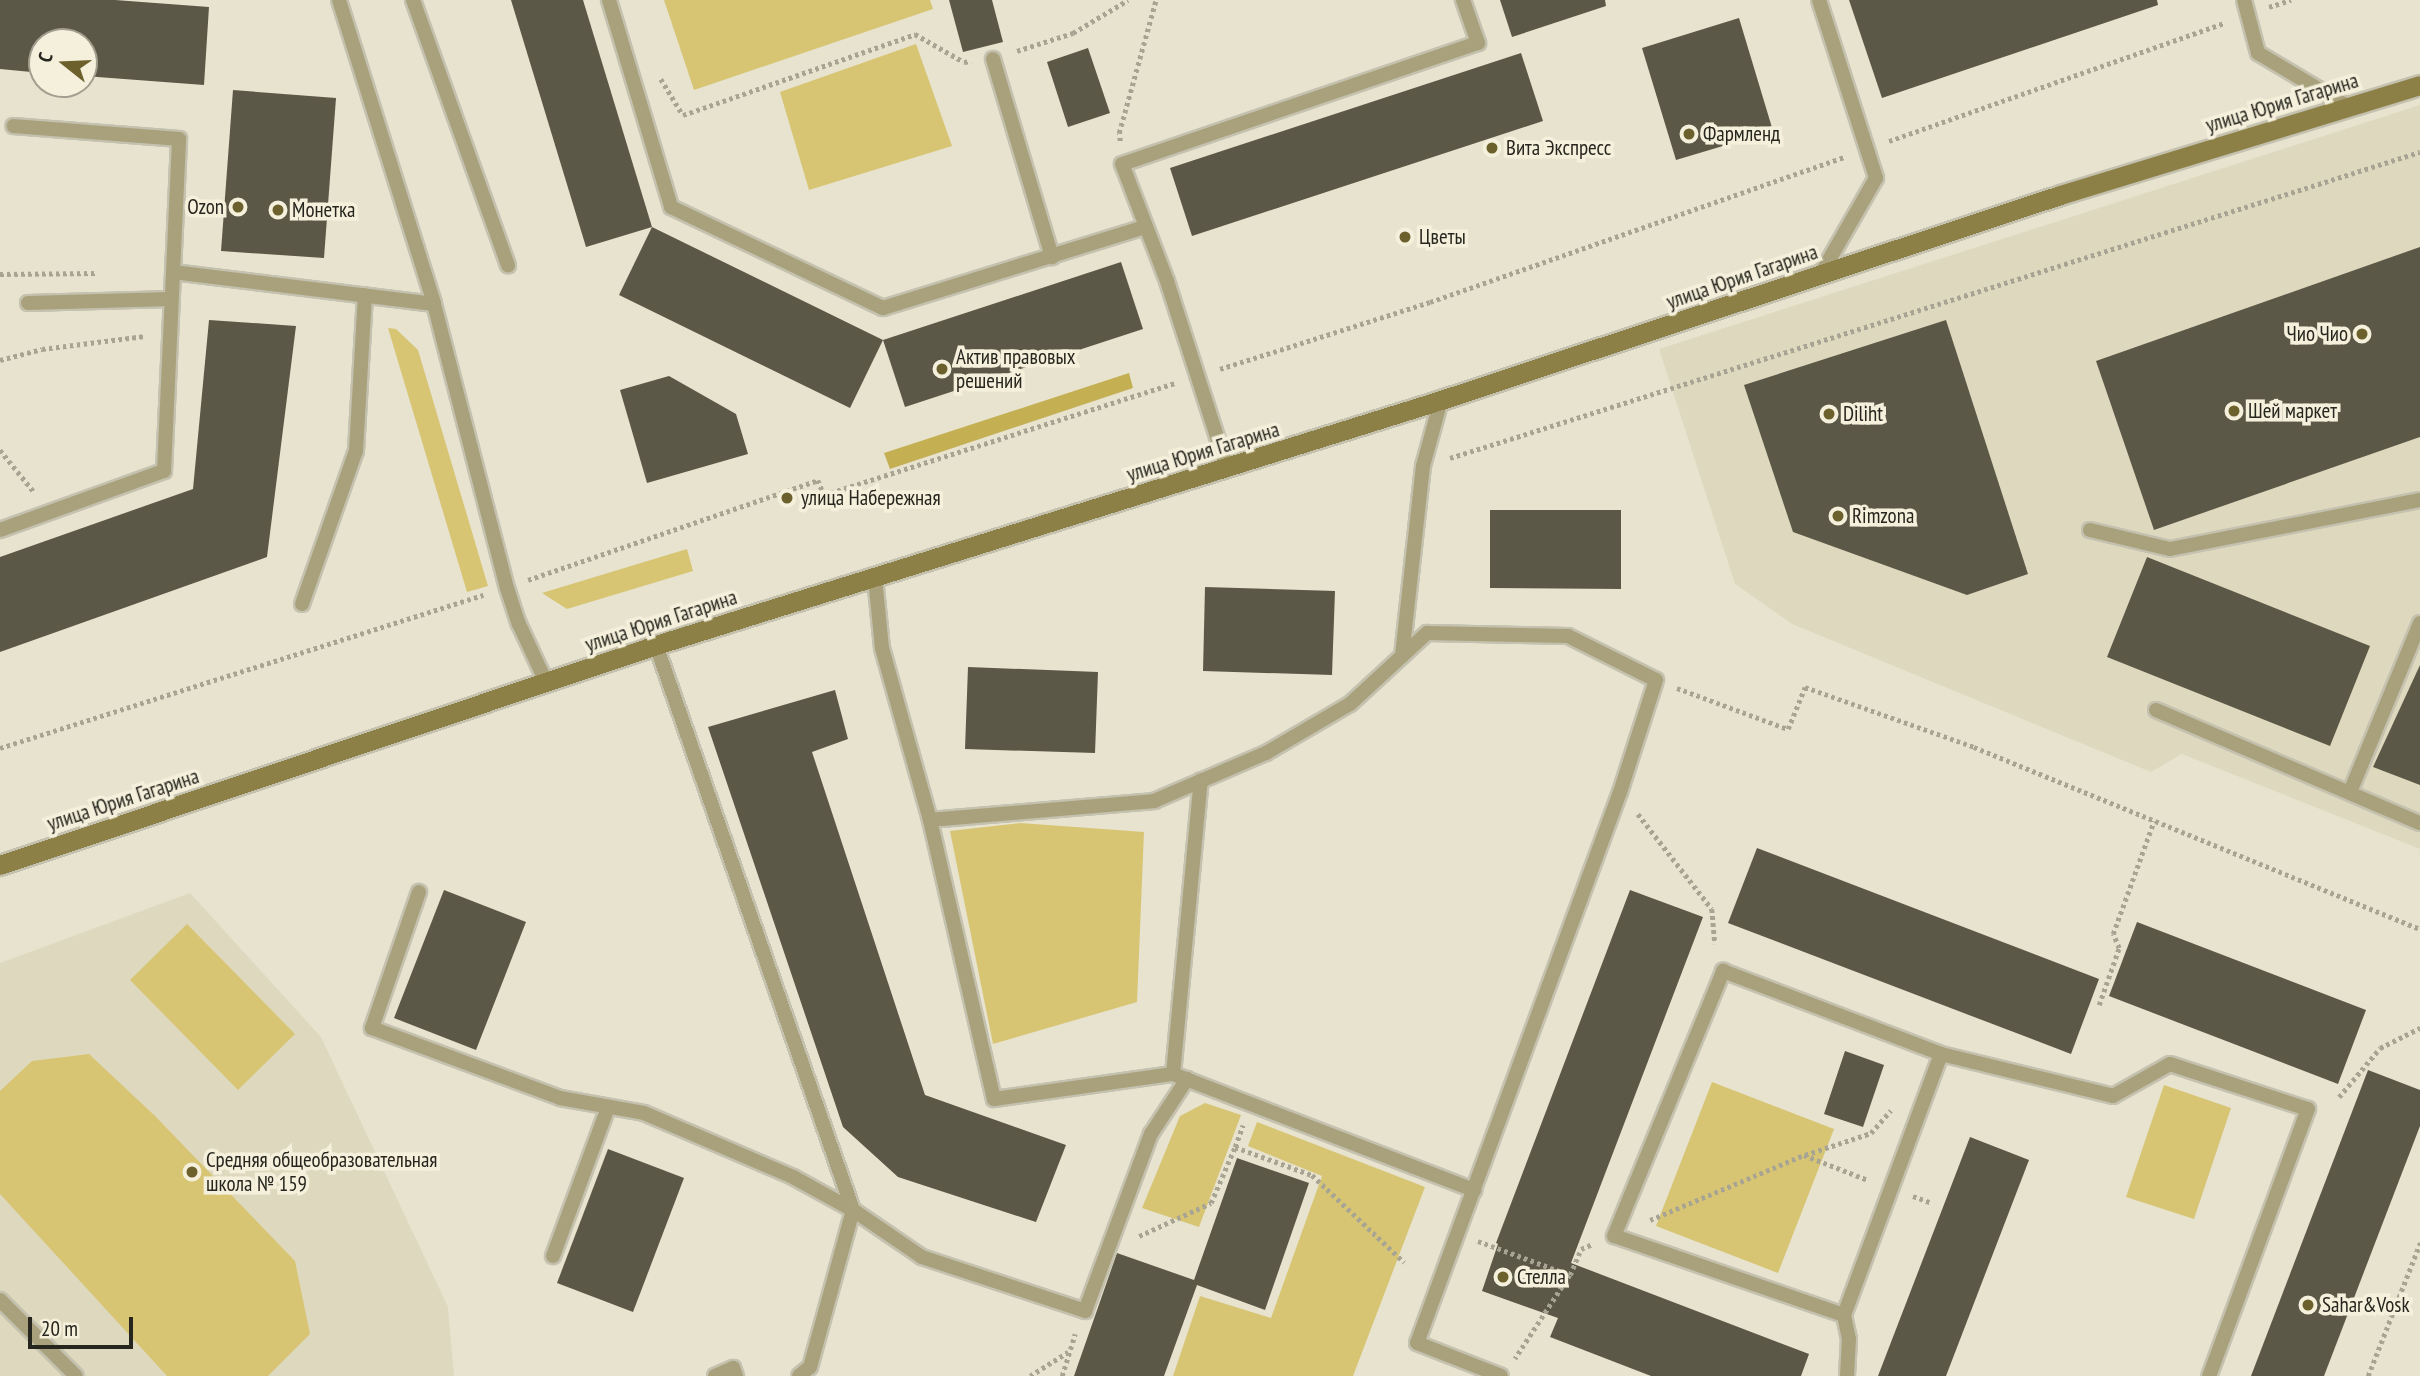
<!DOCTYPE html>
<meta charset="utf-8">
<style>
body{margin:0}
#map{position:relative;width:2420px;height:1376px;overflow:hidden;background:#e7e3cf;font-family:"PT Sans Narrow",sans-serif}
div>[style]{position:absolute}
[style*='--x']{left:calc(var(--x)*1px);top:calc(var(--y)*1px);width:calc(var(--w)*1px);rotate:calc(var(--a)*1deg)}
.built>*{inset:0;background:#ded9be}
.green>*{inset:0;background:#d7c574}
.forest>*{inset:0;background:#c4b053}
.building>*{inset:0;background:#5c5847}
.path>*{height:4.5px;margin-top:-2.25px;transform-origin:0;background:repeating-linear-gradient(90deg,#a7a494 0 3.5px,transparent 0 7px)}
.roads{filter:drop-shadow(2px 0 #c4c1af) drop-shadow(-2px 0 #c4c1af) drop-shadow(0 2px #c4c1af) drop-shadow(0 -2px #c4c1af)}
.service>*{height:14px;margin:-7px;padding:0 7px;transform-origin:7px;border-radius:7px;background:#a9a17c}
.secondary>*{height:19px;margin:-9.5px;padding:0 9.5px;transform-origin:9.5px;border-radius:9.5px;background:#8d8047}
.dots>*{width:19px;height:19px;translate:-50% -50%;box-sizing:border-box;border:4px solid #f4f0dc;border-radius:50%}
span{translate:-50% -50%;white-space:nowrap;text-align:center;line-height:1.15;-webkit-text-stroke:7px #f4f0dc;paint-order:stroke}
.street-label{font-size:21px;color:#27261e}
.poi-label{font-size:21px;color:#27261e}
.left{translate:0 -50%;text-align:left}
.right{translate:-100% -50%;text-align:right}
.north{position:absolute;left:28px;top:28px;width:70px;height:70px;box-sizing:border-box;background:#f4f0dc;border:2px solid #a29f90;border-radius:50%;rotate:288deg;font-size:19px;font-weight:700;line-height:28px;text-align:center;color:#27261e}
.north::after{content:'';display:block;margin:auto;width:24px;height:32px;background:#6c612d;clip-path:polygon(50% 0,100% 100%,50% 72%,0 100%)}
.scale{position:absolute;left:28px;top:1317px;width:105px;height:32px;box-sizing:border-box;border:4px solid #27261e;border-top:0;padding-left:9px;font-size:21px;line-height:24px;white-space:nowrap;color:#27261e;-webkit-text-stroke:5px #f4f0dc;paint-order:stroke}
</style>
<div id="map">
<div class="built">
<div style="clip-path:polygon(2420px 105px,2420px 849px,2182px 754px,2151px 772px,1792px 624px,1735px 584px,1659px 349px)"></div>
<div style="clip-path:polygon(190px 893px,321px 1037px,448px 1307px,454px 1376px,0 1376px,0 963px)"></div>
</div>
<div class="green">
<div style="clip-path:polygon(664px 0,930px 0,933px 9px,694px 90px)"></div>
<div style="clip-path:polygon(916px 44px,952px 146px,809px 190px,780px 92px)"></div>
<div style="clip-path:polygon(388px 328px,396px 329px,418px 350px,488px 586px,467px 592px)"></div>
<div style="clip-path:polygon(687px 549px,693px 571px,567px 609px,542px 593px)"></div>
<div style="clip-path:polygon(1020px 823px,1144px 832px,1137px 1002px,993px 1044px,950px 831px)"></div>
<div style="clip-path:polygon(187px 924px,295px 1034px,238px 1090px,130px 980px)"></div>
<div style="clip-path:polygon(89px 1054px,155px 1116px,295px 1261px,310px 1334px,268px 1376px,167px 1376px,0 1194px,0 1091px,32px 1061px)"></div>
<div style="clip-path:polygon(1712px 1082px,1834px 1129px,1778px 1273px,1656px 1226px)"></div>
<div style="clip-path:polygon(2164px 1085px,2231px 1108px,2194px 1219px,2126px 1197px)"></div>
<div style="clip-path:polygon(1205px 1103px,1241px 1115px,1199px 1227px,1142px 1208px,1180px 1116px)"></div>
<div style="clip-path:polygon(1257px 1122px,1425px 1187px,1353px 1376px,1173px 1376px,1200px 1296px,1271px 1318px,1322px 1176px,1248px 1146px)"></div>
</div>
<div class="forest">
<div style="clip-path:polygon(1129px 373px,1133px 388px,890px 469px,884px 453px)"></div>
</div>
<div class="building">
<div style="clip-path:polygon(0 0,115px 0,209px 7px,204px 85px,84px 76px,84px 42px,42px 42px,42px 73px,0 69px)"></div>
<div style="clip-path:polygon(511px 0,583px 0,652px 227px,586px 247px)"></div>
<div style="clip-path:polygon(949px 0,992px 0,1003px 42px,963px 52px)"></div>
<div style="clip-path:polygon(1500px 0,1605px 0,1606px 6px,1512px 37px)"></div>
<div style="clip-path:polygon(1849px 0,2157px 0,2158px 5px,1882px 98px)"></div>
<div style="clip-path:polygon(1739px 18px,1773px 131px,1676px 160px,1642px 48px)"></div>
<div style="clip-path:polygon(1088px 48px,1110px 113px,1068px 127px,1047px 62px)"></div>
<div style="clip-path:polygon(1521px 53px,1543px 121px,1192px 236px,1170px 168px)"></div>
<div style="clip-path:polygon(233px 90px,336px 98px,324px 258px,221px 251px)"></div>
<div style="clip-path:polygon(652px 227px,883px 340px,850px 408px,619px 295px)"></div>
<div style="clip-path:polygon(2420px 247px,2420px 437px,2154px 530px,2096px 361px)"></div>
<div style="clip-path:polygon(1121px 262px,1143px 329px,905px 407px,883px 340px)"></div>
<div style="clip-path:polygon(209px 320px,296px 326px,267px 557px,0 652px,0 557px,193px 489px)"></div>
<div style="clip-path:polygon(1946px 320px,2028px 574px,1967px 595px,1793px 532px,1744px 385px)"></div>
<div style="clip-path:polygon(669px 376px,736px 414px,748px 454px,647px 483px,620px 390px)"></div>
<div style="clip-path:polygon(1490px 510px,1621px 510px,1621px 589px,1490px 588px)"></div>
<div style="clip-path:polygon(2147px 557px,2370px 646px,2330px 746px,2107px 657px)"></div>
<div style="clip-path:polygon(1205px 587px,1335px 591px,1332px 675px,1203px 671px)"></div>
<div style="clip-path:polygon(2420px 665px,2420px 785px,2373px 767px)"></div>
<div style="clip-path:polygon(968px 667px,1098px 672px,1095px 753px,965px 749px)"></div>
<div style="clip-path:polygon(835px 690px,848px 739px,812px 752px,925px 1095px,1066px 1145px,1036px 1222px,898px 1177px,843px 1127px,708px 727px)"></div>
<div style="clip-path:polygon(1757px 848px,2099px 979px,2071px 1054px,1728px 923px)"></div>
<div style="clip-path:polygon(444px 890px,526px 922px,476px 1050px,394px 1018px)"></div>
<div style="clip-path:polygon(1630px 890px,1703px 917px,1571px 1263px,1809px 1354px,1801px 1376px,1651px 1376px,1550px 1337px,1558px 1318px,1482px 1291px,1498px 1244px,1496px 1243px)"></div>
<div style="clip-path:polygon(2137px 922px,2366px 1010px,2338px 1084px,2109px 996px)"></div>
<div style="clip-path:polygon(1845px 1051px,1884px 1065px,1863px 1127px,1824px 1114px)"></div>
<div style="clip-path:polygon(2368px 1070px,2420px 1090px,2420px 1126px,2324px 1376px,2251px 1376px)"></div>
<div style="clip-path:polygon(1970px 1137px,2029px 1160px,1946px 1376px,1878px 1376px)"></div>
<div style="clip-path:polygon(608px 1149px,684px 1178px,633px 1312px,557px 1283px)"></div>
<div style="clip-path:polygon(1237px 1158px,1309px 1183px,1265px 1310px,1197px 1285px,1164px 1376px,1074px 1376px,1117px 1253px,1194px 1280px)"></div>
</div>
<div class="path">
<div style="--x:2269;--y:7;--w:23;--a:-18"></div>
<div style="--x:1017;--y:51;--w:59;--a:-17.8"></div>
<div style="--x:1073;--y:33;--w:64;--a:-31"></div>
<div style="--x:661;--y:79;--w:42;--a:58.6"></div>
<div style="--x:683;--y:115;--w:246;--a:-19.2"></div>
<div style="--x:915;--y:34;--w:56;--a:29.7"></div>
<div style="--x:964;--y:62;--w:7;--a:-8"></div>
<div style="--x:1120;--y:141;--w:8;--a:-97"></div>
<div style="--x:1119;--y:133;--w:138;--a:-74.5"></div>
<div style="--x:1889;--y:141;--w:355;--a:-19.4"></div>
<div style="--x:0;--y:274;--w:98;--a:-0.6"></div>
<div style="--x:0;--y:360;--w:43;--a:-14.7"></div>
<div style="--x:42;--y:349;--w:104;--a:-7.2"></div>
<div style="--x:1220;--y:369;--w:220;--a:-17.7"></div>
<div style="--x:1430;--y:302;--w:440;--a:-19.3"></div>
<div style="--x:0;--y:450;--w:55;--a:50.9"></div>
<div style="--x:1450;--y:458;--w:1017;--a:-17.51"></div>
<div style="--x:528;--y:580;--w:307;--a:-19"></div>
<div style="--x:818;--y:480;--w:16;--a:68"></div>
<div style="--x:824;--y:495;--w:368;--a:-17.7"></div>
<div style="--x:1677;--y:688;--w:118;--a:20.3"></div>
<div style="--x:1788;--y:729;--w:45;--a:-68"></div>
<div style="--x:1805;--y:687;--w:179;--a:19.5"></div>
<div style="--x:1974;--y:747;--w:482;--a:22.2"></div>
<div style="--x:0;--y:748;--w:507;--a:-17.58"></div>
<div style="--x:1638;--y:814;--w:120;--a:52.1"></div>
<div style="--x:1712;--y:909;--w:35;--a:85"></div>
<div style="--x:2099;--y:1005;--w:60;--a:-70.7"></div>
<div style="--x:2119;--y:948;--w:15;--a:-113"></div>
<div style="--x:2113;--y:934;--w:120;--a:-70.1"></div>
<div style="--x:2339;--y:1097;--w:64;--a:-50.1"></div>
<div style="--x:2380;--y:1048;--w:45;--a:-26.6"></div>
<div style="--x:1235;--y:1147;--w:23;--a:-70"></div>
<div style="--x:1805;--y:1155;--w:70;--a:-18.4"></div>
<div style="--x:1871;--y:1133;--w:30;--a:-49"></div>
<div style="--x:1913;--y:1196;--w:20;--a:20"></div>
<div style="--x:1650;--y:1220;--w:167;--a:-22.9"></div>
<div style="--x:1804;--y:1155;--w:69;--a:21.3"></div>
<div style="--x:1139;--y:1236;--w:79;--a:-24.6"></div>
<div style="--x:1211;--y:1203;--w:61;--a:-66.8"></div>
<div style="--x:1235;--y:1147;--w:82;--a:20"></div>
<div style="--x:1312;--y:1175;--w:127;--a:43.4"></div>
<div style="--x:1478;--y:1241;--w:98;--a:20.3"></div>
<div style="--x:1570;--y:1275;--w:100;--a:123.2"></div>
<div style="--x:1570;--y:1275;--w:28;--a:-67"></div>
<div style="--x:1581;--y:1249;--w:13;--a:-23"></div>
<div style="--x:1030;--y:1376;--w:45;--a:-32.3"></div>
<div style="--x:1062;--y:1376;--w:44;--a:-72.8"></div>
<div style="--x:2368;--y:1376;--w:143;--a:-68.6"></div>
</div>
<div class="roads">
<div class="service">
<div style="--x:339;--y:0;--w:318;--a:72.6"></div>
<div style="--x:434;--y:304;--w:293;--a:75.6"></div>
<div style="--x:507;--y:588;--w:38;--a:72"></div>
<div style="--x:519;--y:624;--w:66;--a:65"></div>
<div style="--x:413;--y:0;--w:282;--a:70.3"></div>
<div style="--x:609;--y:0;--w:216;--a:73.3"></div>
<div style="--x:671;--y:207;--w:235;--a:25.5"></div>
<div style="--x:883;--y:308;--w:274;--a:-17.2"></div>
<div style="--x:1819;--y:0;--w:187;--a:72.2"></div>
<div style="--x:1876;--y:178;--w:111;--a:119.8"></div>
<div style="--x:2244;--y:0;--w:55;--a:75.2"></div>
<div style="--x:2258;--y:53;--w:104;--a:30.8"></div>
<div style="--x:993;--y:59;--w:207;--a:73.4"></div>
<div style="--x:173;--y:272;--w:263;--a:7"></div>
<div style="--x:28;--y:303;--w:143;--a:-1.6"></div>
<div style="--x:1227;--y:468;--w:196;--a:-107.8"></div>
<div style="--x:1167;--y:281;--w:125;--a:-111"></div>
<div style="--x:1122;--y:164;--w:376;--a:-18.8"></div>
<div style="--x:1478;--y:43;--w:46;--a:-109.2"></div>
<div style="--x:0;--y:530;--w:174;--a:-19.8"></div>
<div style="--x:164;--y:471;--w:332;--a:-87.4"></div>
<div style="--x:179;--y:139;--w:166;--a:-175.5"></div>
<div style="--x:2090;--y:530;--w:82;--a:13.4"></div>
<div style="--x:2170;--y:549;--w:255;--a:-11.1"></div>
<div style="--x:875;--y:578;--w:70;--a:84.3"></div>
<div style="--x:882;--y:648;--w:179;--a:74.4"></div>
<div style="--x:930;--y:820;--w:225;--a:-4.8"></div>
<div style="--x:1154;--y:801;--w:122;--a:-23.2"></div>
<div style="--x:1266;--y:753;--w:97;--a:-30.3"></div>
<div style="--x:1350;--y:704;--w:105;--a:-42.7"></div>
<div style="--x:1427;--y:633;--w:141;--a:1.2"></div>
<div style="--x:1568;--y:636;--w:98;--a:26.6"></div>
<div style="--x:1656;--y:680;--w:118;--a:107.8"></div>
<div style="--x:1620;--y:792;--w:587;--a:110.22"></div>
<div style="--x:1417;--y:1343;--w:90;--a:21.4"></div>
<div style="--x:302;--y:604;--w:162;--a:-70.6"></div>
<div style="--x:356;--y:451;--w:156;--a:-86.7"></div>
<div style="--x:656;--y:645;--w:598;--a:70.78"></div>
<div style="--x:853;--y:1210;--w:163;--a:105.3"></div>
<div style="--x:810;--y:1367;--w:14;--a:141"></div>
<div style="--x:1402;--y:656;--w:191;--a:-83.7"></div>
<div style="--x:1423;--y:466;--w:68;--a:-74.7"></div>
<div style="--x:2156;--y:710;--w:287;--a:23.2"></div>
<div style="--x:2350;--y:792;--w:183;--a:-67.5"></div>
<div style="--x:930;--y:820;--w:286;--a:77.1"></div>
<div style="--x:994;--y:1099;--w:181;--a:-8"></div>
<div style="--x:1173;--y:1074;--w:323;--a:21.1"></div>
<div style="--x:419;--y:892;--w:144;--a:109.1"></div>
<div style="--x:372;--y:1028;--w:201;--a:20.4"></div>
<div style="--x:560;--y:1098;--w:85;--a:10.1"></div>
<div style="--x:644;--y:1113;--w:162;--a:23.2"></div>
<div style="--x:793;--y:1177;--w:68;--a:28.8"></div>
<div style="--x:853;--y:1210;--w:83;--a:34.3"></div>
<div style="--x:922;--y:1257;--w:172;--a:18.3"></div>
<div style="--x:1085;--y:1311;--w:189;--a:-69.6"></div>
<div style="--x:1151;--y:1134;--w:66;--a:-56.8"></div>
<div style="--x:1173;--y:1074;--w:295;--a:-84.6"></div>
<div style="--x:553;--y:1256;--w:159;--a:-69.7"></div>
<div style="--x:0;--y:1300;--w:107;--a:45"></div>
<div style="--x:1844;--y:1315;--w:243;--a:-161"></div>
<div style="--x:1614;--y:1236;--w:287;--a:-67.6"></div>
<div style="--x:1723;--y:971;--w:233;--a:20.8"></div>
<div style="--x:715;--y:1376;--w:20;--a:-24"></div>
<div style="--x:733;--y:1368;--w:9;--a:69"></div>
<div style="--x:1847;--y:1376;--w:37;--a:-87"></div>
<div style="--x:1849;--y:1339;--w:25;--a:-102"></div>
<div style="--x:1844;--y:1315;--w:278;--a:-69.6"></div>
<div style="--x:1941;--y:1054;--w:177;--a:13.7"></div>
<div style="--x:2113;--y:1096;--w:65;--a:-29.3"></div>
<div style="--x:2170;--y:1064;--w:145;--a:18.1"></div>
<div style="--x:2308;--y:1109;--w:285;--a:110.3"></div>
</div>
<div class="secondary">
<div style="--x:0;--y:865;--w:692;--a:-18.54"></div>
<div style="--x:656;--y:645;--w:822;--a:-17.33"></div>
<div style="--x:1441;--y:400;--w:652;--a:-18.32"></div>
<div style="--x:2060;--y:195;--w:376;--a:-17"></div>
</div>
</div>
<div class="dots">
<div style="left:1689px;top:134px;background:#6c612d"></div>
<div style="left:1492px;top:148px;background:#6c612d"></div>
<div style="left:238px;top:207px;background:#6c612d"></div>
<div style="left:278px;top:210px;background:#6c612d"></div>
<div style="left:1405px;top:237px;background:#6c612d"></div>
<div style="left:2362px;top:334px;background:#6c612d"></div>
<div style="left:942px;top:369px;background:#6c612d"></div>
<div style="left:2234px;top:411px;background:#6c612d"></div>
<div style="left:1829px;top:414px;background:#6c612d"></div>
<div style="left:787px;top:498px;background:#6c612d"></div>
<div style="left:1838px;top:516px;background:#6c612d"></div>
<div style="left:192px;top:1172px;background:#6c612d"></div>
<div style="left:1503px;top:1277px;background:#6c612d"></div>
<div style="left:2308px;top:1305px;background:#6c612d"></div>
</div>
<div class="street-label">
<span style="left:2282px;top:103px;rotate:-17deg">улица Юрия Гагарина</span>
<span style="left:1742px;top:277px;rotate:-19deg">улица Юрия Гагарина</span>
<span style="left:1203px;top:452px;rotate:-17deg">улица Юрия Гагарина</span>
<span style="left:661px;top:621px;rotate:-18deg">улица Юрия Гагарина</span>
<span style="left:123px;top:800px;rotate:-18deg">улица Юрия Гагарина</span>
</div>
<div class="poi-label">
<span class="left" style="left:1703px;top:134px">Фармленд</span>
<span class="left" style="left:1506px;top:148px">Вита Экспресс</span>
<span class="right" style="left:224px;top:207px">Ozon</span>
<span class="left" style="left:292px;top:210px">Монетка</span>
<span class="left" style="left:1419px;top:237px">Цветы</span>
<span class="right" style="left:2348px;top:334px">Чио Чио</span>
<span class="left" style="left:956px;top:369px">Актив правовых<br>решений</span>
<span class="left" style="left:2248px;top:411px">Шей маркет</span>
<span class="left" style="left:1843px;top:414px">Diliht</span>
<span class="left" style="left:801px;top:498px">улица Набережная</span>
<span class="left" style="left:1852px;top:516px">Rimzona</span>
<span class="left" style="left:206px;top:1172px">Средняя общеобразовательная<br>школа № 159</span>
<span class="left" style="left:1517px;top:1277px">Стелла</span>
<span class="left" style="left:2322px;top:1305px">Sahar&amp;Vosk</span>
</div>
<div class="north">С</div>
<div class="scale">20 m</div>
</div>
